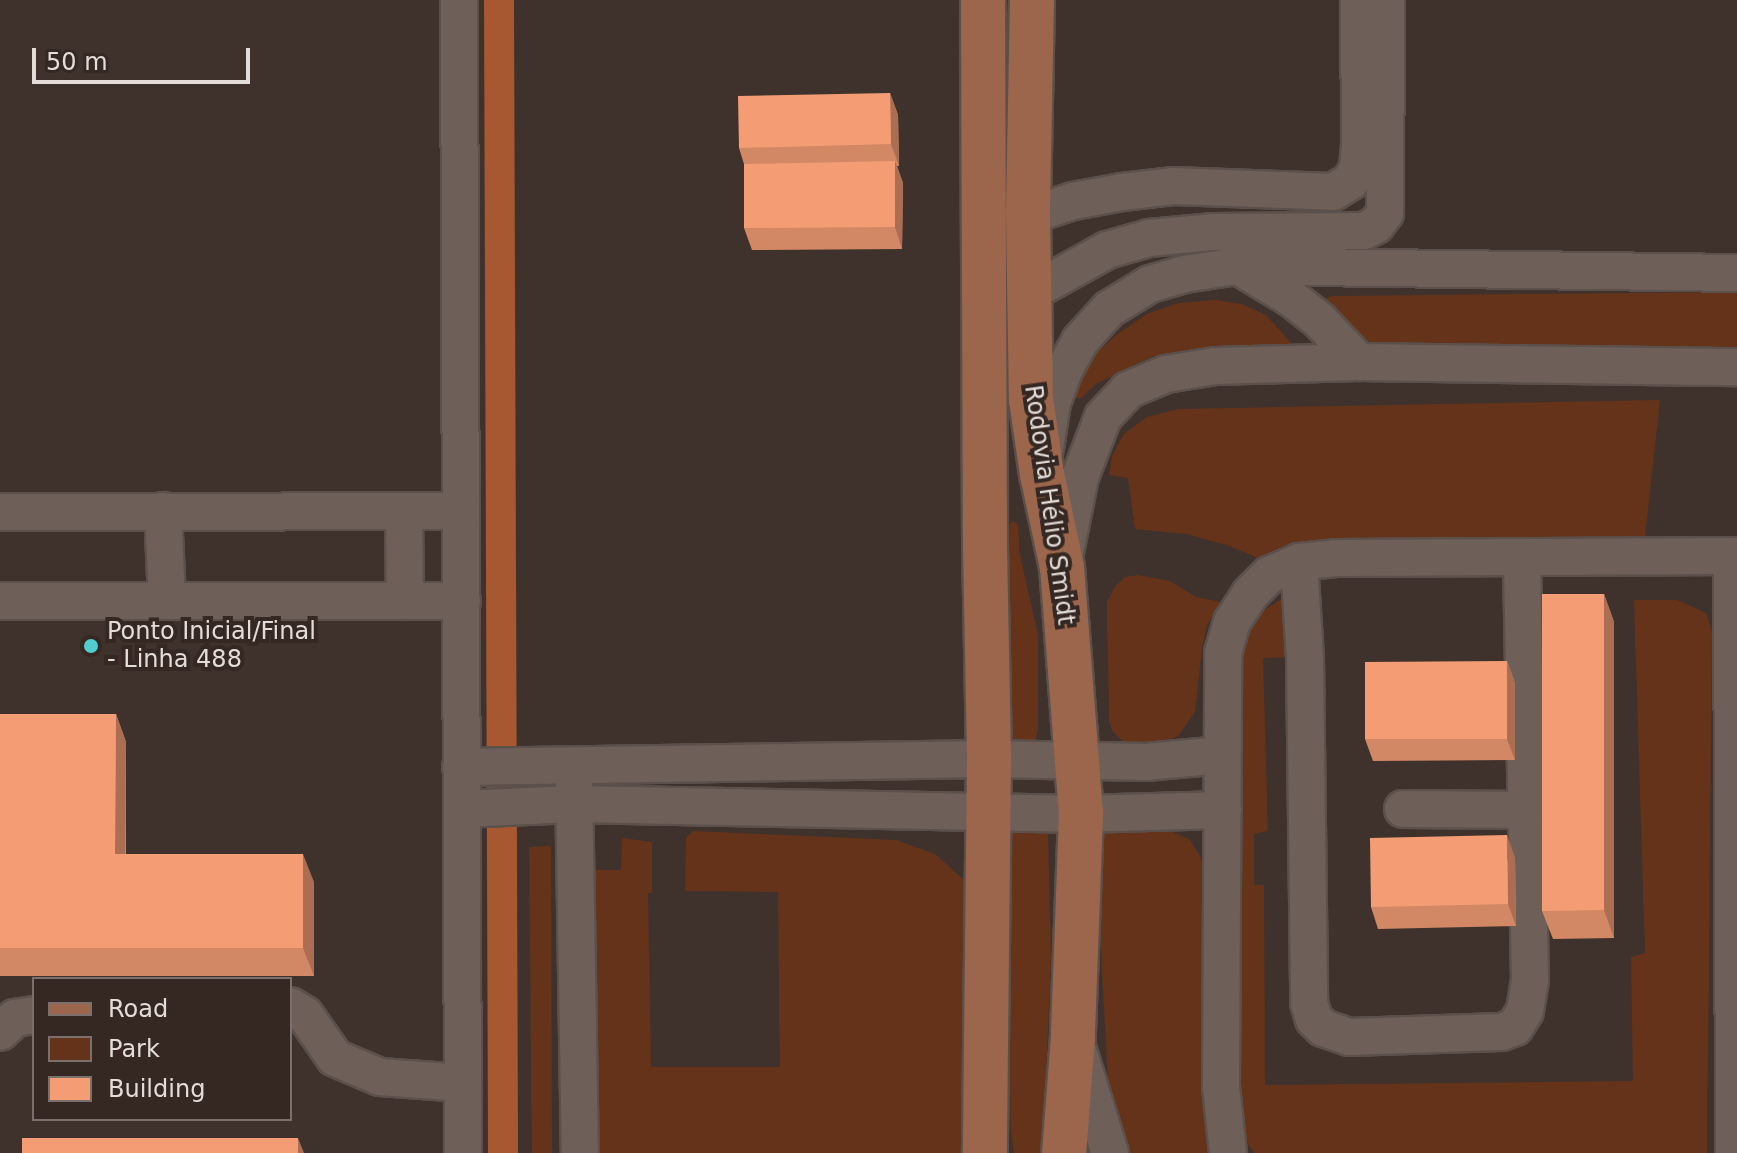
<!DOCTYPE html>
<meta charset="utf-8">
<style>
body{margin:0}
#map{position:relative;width:1737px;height:1153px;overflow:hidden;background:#3f322c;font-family:"DejaVu Sans",sans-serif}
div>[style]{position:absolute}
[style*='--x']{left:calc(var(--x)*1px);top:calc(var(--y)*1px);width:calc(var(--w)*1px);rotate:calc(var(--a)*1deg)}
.green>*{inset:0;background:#65331a}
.canal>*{height:30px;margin:-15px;padding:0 15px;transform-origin:15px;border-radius:15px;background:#a85831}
.roads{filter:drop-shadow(2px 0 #5b504b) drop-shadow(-2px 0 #5b504b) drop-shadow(0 2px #5b504b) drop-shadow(0 -2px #5b504b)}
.minor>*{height:36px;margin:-18px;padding:0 18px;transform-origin:18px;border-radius:18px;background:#6e6059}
.major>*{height:44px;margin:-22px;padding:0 22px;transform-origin:22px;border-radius:22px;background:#9c664c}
.wall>*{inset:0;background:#d28765}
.shaded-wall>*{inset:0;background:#ab6e52}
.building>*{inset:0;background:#f49d75}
.dots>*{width:22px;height:22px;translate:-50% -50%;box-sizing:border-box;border:4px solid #352822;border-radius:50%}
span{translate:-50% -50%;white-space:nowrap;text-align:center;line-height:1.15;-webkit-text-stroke:8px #352822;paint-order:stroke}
.street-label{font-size:24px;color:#e4dcd8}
.poi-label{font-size:24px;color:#e4dcd8}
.left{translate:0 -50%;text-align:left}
.legend{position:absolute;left:32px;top:977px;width:260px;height:144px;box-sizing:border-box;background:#352822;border:2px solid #7b706b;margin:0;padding:10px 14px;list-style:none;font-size:24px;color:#e4dcd8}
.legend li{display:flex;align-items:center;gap:16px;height:40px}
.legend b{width:40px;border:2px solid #7b706b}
.scale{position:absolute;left:32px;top:48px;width:218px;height:36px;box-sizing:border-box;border:4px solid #e4dcd8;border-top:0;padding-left:10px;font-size:24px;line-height:28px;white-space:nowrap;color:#e4dcd8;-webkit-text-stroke:6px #352822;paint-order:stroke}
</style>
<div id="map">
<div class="green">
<div style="clip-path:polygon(1737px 292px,1737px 352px,1360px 349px,1309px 303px,1333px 296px)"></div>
<div style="clip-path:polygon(1215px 300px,1242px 304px,1266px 315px,1301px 354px,1154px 356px,1096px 384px,1080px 399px,1071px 396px,1089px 360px,1116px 335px,1147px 314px,1179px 303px)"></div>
<div style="clip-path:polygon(1660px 400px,1644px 546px,1265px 561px,1230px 546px,1187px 534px,1135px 529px,1128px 478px,1109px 475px,1112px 456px,1124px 434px,1147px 417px,1178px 409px)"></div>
<div style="clip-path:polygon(1013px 521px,1018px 525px,1020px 555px,1038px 635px,1038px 727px,1036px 740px,1029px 746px,1011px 737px,1003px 530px)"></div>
<div style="clip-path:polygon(1138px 575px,1170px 581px,1196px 597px,1221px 602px,1207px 625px,1202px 648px,1195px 712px,1178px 736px,1157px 745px,1139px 746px,1123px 741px,1113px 732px,1109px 721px,1107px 602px,1115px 587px,1125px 577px)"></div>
<div style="clip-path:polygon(1287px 596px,1289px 657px,1263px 658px,1268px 831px,1254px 834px,1254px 885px,1264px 885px,1265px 1085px,1633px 1081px,1631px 957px,1645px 953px,1634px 600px,1677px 600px,1706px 613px,1712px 631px,1707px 1153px,1255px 1153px,1250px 1147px,1239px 1120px,1234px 682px,1247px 629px,1267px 608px)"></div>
<div style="clip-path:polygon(1016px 823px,1048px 831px,1051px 956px,1043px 1153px,1014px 1153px,1011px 1130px,1005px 841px)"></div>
<div style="clip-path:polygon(1116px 826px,1167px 829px,1190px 840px,1201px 858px,1205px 880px,1212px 1153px,1130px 1153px,1122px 1135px,1108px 1081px,1096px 861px,1097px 844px,1104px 833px)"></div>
<div style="clip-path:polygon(693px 831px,896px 840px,935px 854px,965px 881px,967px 1153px,595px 1153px,591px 870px,621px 870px,622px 838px,652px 842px,652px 893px,648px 893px,651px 1067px,780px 1067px,778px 892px,685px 891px,686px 838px)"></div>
<div style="clip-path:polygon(551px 846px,552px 1153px,532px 1153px,529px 847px)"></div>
</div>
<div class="canal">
<div style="--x:499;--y:0;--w:1153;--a:89.8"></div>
</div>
<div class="roads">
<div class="minor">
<div style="--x:459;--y:0;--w:1153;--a:89.8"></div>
<div style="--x:1028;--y:216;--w:47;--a:-18.4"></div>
<div style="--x:1073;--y:201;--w:50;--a:-10.4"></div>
<div style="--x:1122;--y:192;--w:51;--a:-6.7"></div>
<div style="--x:1173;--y:186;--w:160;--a:2.1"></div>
<div style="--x:1333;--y:192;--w:21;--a:-31"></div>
<div style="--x:1351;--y:181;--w:15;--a:-62"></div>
<div style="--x:1358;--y:168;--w:21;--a:-85"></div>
<div style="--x:1360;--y:147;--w:147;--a:-90.4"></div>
<div style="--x:1238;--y:266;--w:62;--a:31.1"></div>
<div style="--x:1291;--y:298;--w:37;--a:38"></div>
<div style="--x:1320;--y:321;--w:57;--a:46.4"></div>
<div style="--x:1028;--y:294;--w:90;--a:-29.1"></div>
<div style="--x:1107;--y:250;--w:44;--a:-15.9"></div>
<div style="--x:1149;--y:238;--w:63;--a:-5.4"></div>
<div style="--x:1212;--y:232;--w:152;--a:-0.4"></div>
<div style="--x:1364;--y:231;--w:13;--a:-27"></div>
<div style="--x:1376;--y:225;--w:15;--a:-53"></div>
<div style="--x:1385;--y:213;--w:213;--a:-89.7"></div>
<div style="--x:1045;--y:448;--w:46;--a:-81.2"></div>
<div style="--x:1052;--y:403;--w:33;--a:-70"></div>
<div style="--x:1063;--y:372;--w:35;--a:-61"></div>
<div style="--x:1080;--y:341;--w:43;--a:-47.8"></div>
<div style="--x:1109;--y:309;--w:48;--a:-31.4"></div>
<div style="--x:1150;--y:284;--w:35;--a:-16"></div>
<div style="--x:1184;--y:274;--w:54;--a:-8.6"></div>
<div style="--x:1237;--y:266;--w:500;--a:0.8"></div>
<div style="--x:163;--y:511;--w:88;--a:87.4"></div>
<div style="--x:404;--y:511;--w:90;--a:89.4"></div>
<div style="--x:0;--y:512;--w:461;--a:-0.1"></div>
<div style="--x:1732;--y:556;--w:597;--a:89.81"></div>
<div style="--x:1063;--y:562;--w:87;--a:-78.7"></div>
<div style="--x:1080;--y:477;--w:64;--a:-69"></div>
<div style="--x:1103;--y:417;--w:37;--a:-47"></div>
<div style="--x:1128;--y:390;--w:41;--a:-22.8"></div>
<div style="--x:1166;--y:374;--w:50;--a:-9.3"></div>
<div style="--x:1215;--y:366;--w:144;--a:-1.6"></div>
<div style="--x:1359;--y:362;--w:378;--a:0.8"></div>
<div style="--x:1299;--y:562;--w:96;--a:86.4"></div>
<div style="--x:1305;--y:658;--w:345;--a:89.3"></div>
<div style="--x:1309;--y:1003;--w:17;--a:73"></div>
<div style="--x:1314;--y:1019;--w:13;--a:45"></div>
<div style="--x:1323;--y:1028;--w:28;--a:19"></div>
<div style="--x:1349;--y:1037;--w:153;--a:-1.9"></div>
<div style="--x:1502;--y:1032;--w:14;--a:-21"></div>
<div style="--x:1515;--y:1027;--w:19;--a:-58"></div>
<div style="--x:1525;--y:1011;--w:31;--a:-81"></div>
<div style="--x:1530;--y:980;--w:422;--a:-91.1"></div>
<div style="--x:0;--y:601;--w:462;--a:0"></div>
<div style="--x:461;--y:767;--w:528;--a:-0.87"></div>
<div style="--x:989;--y:759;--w:157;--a:1.1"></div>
<div style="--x:1146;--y:762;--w:76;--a:-5.3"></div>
<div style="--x:574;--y:783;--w:370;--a:89.1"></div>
<div style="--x:462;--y:809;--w:112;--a:-2.6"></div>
<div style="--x:574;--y:804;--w:507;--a:1.13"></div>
<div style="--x:1081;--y:814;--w:142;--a:-1.6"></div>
<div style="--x:1403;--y:809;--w:125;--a:0.5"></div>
<div style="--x:290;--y:1006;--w:17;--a:31"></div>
<div style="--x:305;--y:1015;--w:52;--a:55.1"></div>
<div style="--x:335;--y:1058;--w:49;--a:22.9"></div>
<div style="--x:380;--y:1077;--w:83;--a:4.1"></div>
<div style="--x:0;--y:1032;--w:21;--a:-43"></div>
<div style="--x:15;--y:1018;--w:19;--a:-9"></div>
<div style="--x:1076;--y:1044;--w:114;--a:72.7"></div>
<div style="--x:1228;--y:1153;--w:67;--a:-96"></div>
<div style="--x:1221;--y:1086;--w:433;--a:-89.7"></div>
<div style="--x:1223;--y:653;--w:32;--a:-74"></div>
<div style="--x:1232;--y:622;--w:33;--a:-57"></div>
<div style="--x:1250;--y:594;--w:27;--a:-45"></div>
<div style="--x:1269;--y:575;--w:33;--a:-23"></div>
<div style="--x:1299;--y:562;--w:37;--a:-6"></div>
<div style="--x:1336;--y:558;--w:401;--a:-0.3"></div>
</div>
<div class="major">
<div style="--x:983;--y:0;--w:547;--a:89.79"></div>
<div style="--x:985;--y:547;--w:212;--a:88.9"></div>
<div style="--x:989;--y:759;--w:394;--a:90.6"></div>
<div style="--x:1032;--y:0;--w:216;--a:91.1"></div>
<div style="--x:1028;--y:216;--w:183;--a:89.1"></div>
<div style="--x:1031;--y:399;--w:76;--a:81.7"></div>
<div style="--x:1042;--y:474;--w:95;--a:77.9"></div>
<div style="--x:1062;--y:567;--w:248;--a:85.6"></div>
<div style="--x:1081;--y:814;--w:223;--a:92.1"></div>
<div style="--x:1073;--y:1037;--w:116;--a:94.4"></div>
</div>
</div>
<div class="wall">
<div style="clip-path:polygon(890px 93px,898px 115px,899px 166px,897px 166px,903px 183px,902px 249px,752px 250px,744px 228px,744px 164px,739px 148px)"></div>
<div style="clip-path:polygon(1604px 594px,1614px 622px,1614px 938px,1553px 939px,1542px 911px)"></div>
<div style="clip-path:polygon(1507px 661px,1515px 683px,1515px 760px,1373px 761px,1365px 739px)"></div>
<div style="clip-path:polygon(0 714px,116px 714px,126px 742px,126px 854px,314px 882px,314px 976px,0 976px)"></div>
<div style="clip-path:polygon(1515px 857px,1516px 926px,1378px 929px,1371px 907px)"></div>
</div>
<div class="shaded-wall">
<div style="clip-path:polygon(890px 93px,898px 115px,899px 166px,891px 144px)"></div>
<div style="clip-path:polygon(895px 161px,903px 183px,902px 249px,895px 227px)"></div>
<div style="clip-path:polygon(1604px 594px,1614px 622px,1614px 938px,1604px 910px)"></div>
<div style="clip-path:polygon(1507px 661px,1515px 683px,1515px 760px,1507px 739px)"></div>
<div style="clip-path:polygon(116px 714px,126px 742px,125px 882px,115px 854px)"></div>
<div style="clip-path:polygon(1507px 835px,1515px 857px,1516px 926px,1508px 904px)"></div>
<div style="clip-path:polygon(303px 854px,314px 882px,314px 976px,303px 948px)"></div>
<div style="clip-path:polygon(298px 1138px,304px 1153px,298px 1153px)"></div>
</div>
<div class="building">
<div style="clip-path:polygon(890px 93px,891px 144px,739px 148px,738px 96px)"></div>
<div style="clip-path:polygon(895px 161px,895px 227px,744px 228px,744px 164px)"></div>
<div style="clip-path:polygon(1542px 594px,1604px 594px,1604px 910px,1542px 911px)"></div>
<div style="clip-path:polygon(1507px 661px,1507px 739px,1365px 739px,1365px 662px)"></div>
<div style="clip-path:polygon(0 714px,116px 714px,115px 854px,303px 854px,303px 948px,0 948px)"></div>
<div style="clip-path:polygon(1507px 835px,1508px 904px,1371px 907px,1370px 838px)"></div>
<div style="clip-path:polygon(22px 1138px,298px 1138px,298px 1153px,22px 1153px)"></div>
</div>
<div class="dots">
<div style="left:91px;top:646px;background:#52cdcd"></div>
</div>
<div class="street-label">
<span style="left:1049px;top:505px;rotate:82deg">Rodovia Hélio Smidt</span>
</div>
<div class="poi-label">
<span class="left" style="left:107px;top:646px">Ponto Inicial/Final<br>- Linha 488</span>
</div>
<ul class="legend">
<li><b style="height:10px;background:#9c664c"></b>Road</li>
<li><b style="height:22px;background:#65331a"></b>Park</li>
<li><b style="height:22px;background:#f49d75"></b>Building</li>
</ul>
<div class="scale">50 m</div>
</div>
